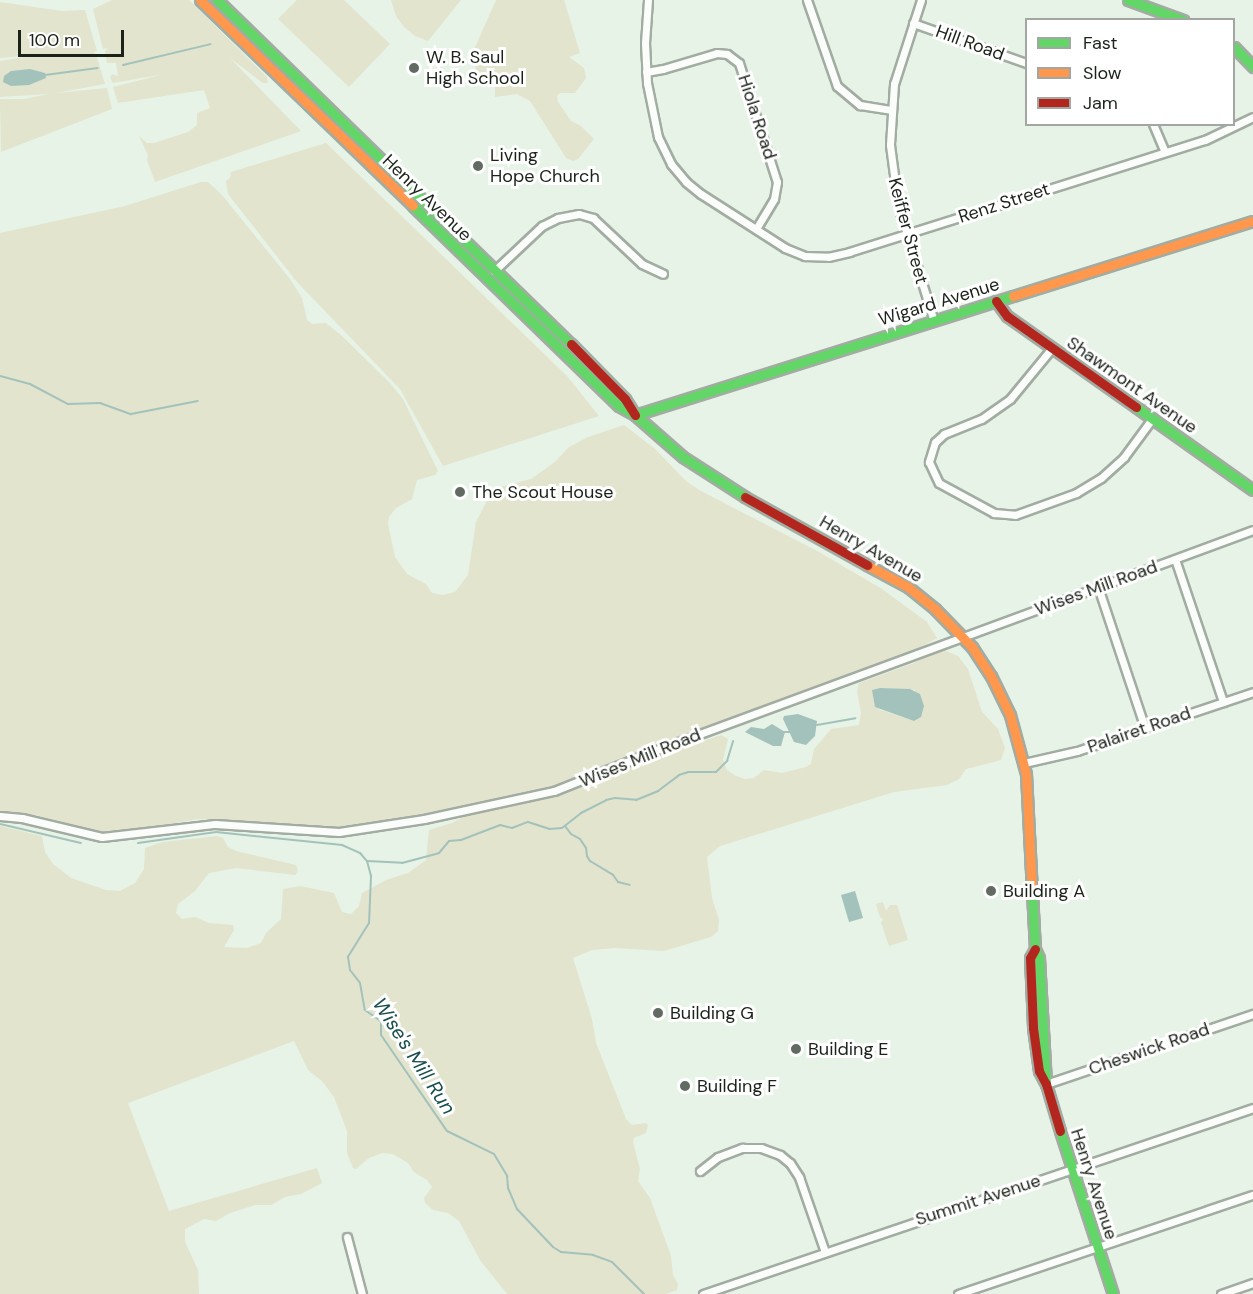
<!DOCTYPE html>
<style>
body{margin:0}
#map{position:relative;width:1253px;height:1294px;overflow:hidden;background:#e6f3e6;font-family:"DM Sans",sans-serif}
div>[style]{position:absolute}
[style*='--x']{left:calc(var(--x)*1px);top:calc(var(--y)*1px);width:calc(var(--w)*1px);rotate:calc(var(--a)*1deg)}
.green>*{inset:0;background:#e2e4ce}
.water>*{inset:0;background:#a3c2bb}
.stream>*{height:2px;margin:-1px;padding:0 1px;transform-origin:1px;border-radius:1px;background:#a3c2bb}
.roads{filter:drop-shadow(2px 0 #a2aca2) drop-shadow(-2px 0 #a2aca2) drop-shadow(0 2px #a2aca2) drop-shadow(0 -2px #a2aca2)}
.street>*{height:7px;margin:-3.5px;padding:0 3.5px;transform-origin:3.5px;border-radius:3.5px;background:#fbfdfb}
.fast>*{height:9px;margin:-4.5px;padding:0 4.5px;transform-origin:4.5px;border-radius:4.5px;background:#63d668}
.slow>*{height:9px;margin:-4.5px;padding:0 4.5px;transform-origin:4.5px;border-radius:4.5px;background:#ff974d}
.jam>*{height:9px;margin:-4.5px;padding:0 4.5px;transform-origin:4.5px;border-radius:4.5px;background:#b3261e}
.dots>*{width:16px;height:16px;translate:-50% -50%;box-sizing:border-box;border:3px solid #fff;border-radius:50%}
span{translate:-50% -50%;white-space:nowrap;text-align:center;line-height:1.15;-webkit-text-stroke:6px #fff;paint-order:stroke}
.street-label{font-size:18px;color:#1a2219}
.poi-label{font-size:18px;color:#1a2219}
.left{translate:0 -50%;text-align:left}
.water-label{font-size:20px;color:#18504d;font-style:italic}
.legend{position:absolute;left:1025px;top:18px;width:210px;height:108px;box-sizing:border-box;background:#fff;border:2px solid #a3a7a3;margin:0;padding:8px 10px;list-style:none;font-size:18px;color:#1a2219}
.legend li{display:flex;align-items:center;gap:12px;height:30px}
.legend b{width:30px;border:2px solid #a3a7a3}
.scale{position:absolute;left:18px;top:30px;width:106px;height:27px;box-sizing:border-box;border:3px solid #1a2219;border-top:0;padding-left:8px;font-size:18px;line-height:21px;white-space:nowrap;color:#1a2219;-webkit-text-stroke:4px #fff;paint-order:stroke}
</style>
<div id="map">
<div class="green">
<div style="clip-path:polygon(112px 0,189px 0,267px 77px,268px 83px,263px 83px,230px 58px,301px 131px,155px 182px,147px 160px,148px 155px,139px 136px,147px 143px,154px 143px,188px 132px,197px 125px,197px 113px,210px 108px,204px 90px,118px 103px,113px 87px,164px 74px,113px 83px,110px 78px,112px 74px,118px 76px,116px 63px,107px 63px,105px 51px,108px 48px,103px 49px,93px 9px)"></div>
<div style="clip-path:polygon(297px 0,344px 0,390px 44px,349px 87px,278px 19px)"></div>
<div style="clip-path:polygon(391px 0,461px 0,428px 41px,415px 36px,404px 27px,396px 16px)"></div>
<div style="clip-path:polygon(496px 0,564px 0,580px 53px,569px 57px,584px 68px,586px 78px,575px 93px,560px 93px,557px 96px,558px 102px,571px 121px,581px 126px,594px 139px,578px 159px,573px 161px,566px 158px,530px 101px,517px 94px,495px 97px,495px 85px,516px 74px,478px 85px,473px 52px)"></div>
<div style="clip-path:polygon(0 2px,62px 11px,85px 10px,97px 51px,93px 52px,96px 54px,105px 84px,56px 93px,107px 88px,112px 109px,1px 152px,0 99px,24px 99px,49px 94px,0 97px,0 61px,43px 54px,0 58px)"></div>
<div style="clip-path:polygon(326px 143px,567px 376px,599px 416px,443px 466px,400px 389px,297px 282px,228px 194px,226px 181px,230px 178px,231px 172px)"></div>
<div style="clip-path:polygon(201px 182px,208px 182px,222px 195px,290px 279px,302px 298px,307px 320px,312px 324px,326px 323px,341px 335px,390px 383px,403px 399px,438px 471px,435px 475px,417px 480px,412px 499px,396px 508px,389px 517px,388px 524px,395px 557px,407px 574px,426px 584px,432px 593px,443px 595px,455px 592px,468px 575px,476px 522px,493px 489px,531px 479px,555px 462px,569px 447px,588px 437px,624px 425px,655px 449px,686px 481px,699px 490px,819px 552px,882px 589px,927px 622px,937px 638px,921px 647px,648px 748px,570px 782px,519px 795px,381px 822px,333px 828px,199px 819px,109px 834px,36px 815px,0 811px,0 233px,125px 206px)"></div>
<div style="clip-path:polygon(evenodd,946px 651px,958px 656px,968px 669px,982px 712px,998px 729px,1005px 748px,1001px 760px,966px 769px,959px 779px,947px 785px,894px 792px,720px 846px,707px 857px,712px 898px,719px 920px,718px 931px,711px 937px,664px 951px,614px 948px,592px 950px,573px 958px,592px 1019px,596px 1043px,626px 1119px,632px 1125px,646px 1123px,648px 1125px,646px 1133px,634px 1138px,633px 1142px,640px 1169px,638px 1181px,650px 1198px,671px 1256px,673px 1275px,678px 1284px,677px 1290px,666px 1294px,507px 1294px,480px 1260px,459px 1221px,448px 1213px,433px 1210px,425px 1203px,424px 1198px,432px 1187px,427px 1180px,414px 1172px,408px 1163px,393px 1154px,382px 1153px,369px 1158px,356px 1169px,353px 1168px,347px 1153px,347px 1131px,334px 1097px,322px 1081px,308px 1070px,294px 1041px,128px 1103px,169px 1211px,317px 1168px,322px 1183px,301px 1194px,285px 1197px,271px 1205px,255px 1205px,230px 1213px,216px 1221px,204px 1219px,185px 1229px,185px 1242px,198px 1270px,199px 1294px,0 1294px,0 826px,42px 836px,45px 852px,53px 864px,71px 878px,106px 890px,120px 891px,135px 883px,144px 869px,145px 848px,162px 842px,217px 836px,223px 838px,228px 847px,236px 851px,296px 865px,298px 871px,295px 875px,236px 868px,209px 873px,195px 891px,178px 904px,176px 913px,182px 919px,195px 917px,209px 923px,233px 925px,234px 930px,224px 947px,247px 948px,261px 943px,266px 933px,281px 919px,283px 889px,300px 886px,334px 893px,342px 912px,351px 914px,359px 906px,362px 893px,386px 880px,408px 873px,426px 860px,429px 830px,452px 823px,465px 816px,563px 795px,636px 764px,721px 735px,728px 739px,723px 760px,727px 770px,736px 776px,745px 779px,754px 778px,764px 770px,782px 773px,806px 767px,811px 764px,814px 749px,831px 729px,859px 725px,861px 713px,857px 691px,859px 683px,914px 663px,934px 652px,946px 651px,880px 688px,915px 690px,914px 721px,878px 709px,872px 690px,880px 688px)"></div>
<div style="clip-path:polygon(883px 902px,886px 911px,890px 905px,897px 905px,908px 940px,889px 946px,881px 923px,883px 919px,880px 917px,876px 904px)"></div>
</div>
<div class="water">
<div style="clip-path:polygon(30px 69px,45px 73px,46px 78px,29px 85px,11px 86px,3px 82px,4px 76px,11px 71px)"></div>
<div style="clip-path:polygon(880px 688px,910px 689px,920px 694px,924px 706px,921px 717px,914px 721px,875px 707px,872px 690px)"></div>
<div style="clip-path:polygon(798px 714px,817px 721px,815px 736px,806px 745px,794px 742px,783px 719px,784px 716px)"></div>
<div style="clip-path:polygon(772px 724px,785px 732px,781px 746px,773px 746px,745px 732px,751px 727px,764px 729px)"></div>
<div style="clip-path:polygon(855px 891px,863px 918px,849px 922px,841px 895px)"></div>
</div>
<div class="stream">
<div style="--x:123;--y:65;--w:90;--a:-13.4"></div>
<div style="--x:45;--y:75;--w:53;--a:-7.5"></div>
<div style="--x:0;--y:376;--w:31;--a:15"></div>
<div style="--x:30;--y:384;--w:43;--a:27.8"></div>
<div style="--x:68;--y:404;--w:32;--a:-2"></div>
<div style="--x:100;--y:403;--w:33;--a:20"></div>
<div style="--x:131;--y:414;--w:68;--a:-11"></div>
<div style="--x:817;--y:725;--w:39;--a:-10"></div>
<div style="--x:782;--y:732;--w:12;--a:0"></div>
<div style="--x:0;--y:824;--w:83;--a:13.2"></div>
<div style="--x:565;--y:826;--w:10;--a:53"></div>
<div style="--x:571;--y:834;--w:10;--a:29"></div>
<div style="--x:580;--y:839;--w:11;--a:56"></div>
<div style="--x:586;--y:848;--w:8;--a:83"></div>
<div style="--x:587;--y:856;--w:6;--a:59"></div>
<div style="--x:590;--y:861;--w:27;--a:31"></div>
<div style="--x:613;--y:875;--w:9;--a:54"></div>
<div style="--x:618;--y:882;--w:12;--a:14"></div>
<div style="--x:138;--y:843;--w:79;--a:-8"></div>
<div style="--x:216;--y:832;--w:127;--a:5.9"></div>
<div style="--x:342;--y:845;--w:20;--a:24"></div>
<div style="--x:360;--y:853;--w:11;--a:49"></div>
<div style="--x:367;--y:861;--w:16;--a:75"></div>
<div style="--x:371;--y:876;--w:47;--a:92.4"></div>
<div style="--x:369;--y:923;--w:40;--a:122"></div>
<div style="--x:348;--y:957;--w:13;--a:81"></div>
<div style="--x:350;--y:970;--w:16;--a:52"></div>
<div style="--x:360;--y:983;--w:27;--a:80"></div>
<div style="--x:365;--y:1010;--w:19;--a:35"></div>
<div style="--x:381;--y:1021;--w:14;--a:90"></div>
<div style="--x:381;--y:1035;--w:116;--a:55.5"></div>
<div style="--x:447;--y:1131;--w:52;--a:26.1"></div>
<div style="--x:494;--y:1154;--w:26;--a:59"></div>
<div style="--x:507;--y:1176;--w:12;--a:85"></div>
<div style="--x:508;--y:1188;--w:23;--a:67"></div>
<div style="--x:517;--y:1209;--w:52;--a:46.5"></div>
<div style="--x:553;--y:1247;--w:9;--a:32"></div>
<div style="--x:561;--y:1252;--w:32;--a:5"></div>
<div style="--x:593;--y:1255;--w:20;--a:20"></div>
<div style="--x:612;--y:1262;--w:45;--a:45"></div>
<div style="--x:367;--y:861;--w:35;--a:3"></div>
<div style="--x:402;--y:863;--w:38;--a:-15"></div>
<div style="--x:439;--y:853;--w:16;--a:-50"></div>
<div style="--x:449;--y:841;--w:12;--a:-5"></div>
<div style="--x:461;--y:840;--w:42;--a:-21"></div>
<div style="--x:500;--y:825;--w:12;--a:14"></div>
<div style="--x:512;--y:828;--w:17;--a:-21"></div>
<div style="--x:528;--y:822;--w:22;--a:18"></div>
<div style="--x:549;--y:829;--w:13;--a:-4"></div>
<div style="--x:562;--y:828;--w:24;--a:-38"></div>
<div style="--x:581;--y:813;--w:28;--a:-27"></div>
<div style="--x:606;--y:800;--w:9;--a:-13"></div>
<div style="--x:615;--y:798;--w:21;--a:5"></div>
<div style="--x:636;--y:800;--w:24;--a:-22"></div>
<div style="--x:658;--y:791;--w:26;--a:-37"></div>
<div style="--x:679;--y:775;--w:9;--a:-18"></div>
<div style="--x:688;--y:772;--w:28;--a:0"></div>
<div style="--x:716;--y:772;--w:16;--a:-45"></div>
<div style="--x:727;--y:761;--w:21;--a:-73"></div>
</div>
<div class="roads">
<div class="street">
<div style="--x:648;--y:0;--w:43;--a:94"></div>
<div style="--x:645;--y:43;--w:40;--a:87.1"></div>
<div style="--x:647;--y:83;--w:55;--a:78.5"></div>
<div style="--x:658;--y:137;--w:30;--a:64"></div>
<div style="--x:671;--y:164;--w:23;--a:50"></div>
<div style="--x:686;--y:182;--w:19;--a:39"></div>
<div style="--x:701;--y:194;--w:100;--a:32.7"></div>
<div style="--x:785;--y:248;--w:22;--a:22"></div>
<div style="--x:805;--y:256;--w:23;--a:2"></div>
<div style="--x:828;--y:257;--w:22;--a:-13"></div>
<div style="--x:849;--y:252;--w:373;--a:-17.5"></div>
<div style="--x:1205;--y:140;--w:53;--a:-25.6"></div>
<div style="--x:807;--y:0;--w:91;--a:70.8"></div>
<div style="--x:837;--y:86;--w:30;--a:40"></div>
<div style="--x:860;--y:105;--w:31;--a:9"></div>
<div style="--x:921;--y:0;--w:88;--a:107.8"></div>
<div style="--x:894;--y:84;--w:61;--a:93.8"></div>
<div style="--x:890;--y:145;--w:61;--a:82.4"></div>
<div style="--x:898;--y:205;--w:121;--a:72.8"></div>
<div style="--x:913;--y:23;--w:120;--a:19.5"></div>
<div style="--x:646;--y:72;--w:17;--a:-10"></div>
<div style="--x:663;--y:69;--w:56;--a:-16.5"></div>
<div style="--x:717;--y:53;--w:10;--a:6"></div>
<div style="--x:727;--y:54;--w:15;--a:37"></div>
<div style="--x:739;--y:63;--w:125;--a:72.3"></div>
<div style="--x:777;--y:182;--w:17;--a:100"></div>
<div style="--x:774;--y:199;--w:35;--a:121"></div>
<div style="--x:1153;--y:124;--w:30;--a:67"></div>
<div style="--x:494;--y:271;--w:66;--a:-43.2"></div>
<div style="--x:542;--y:226;--w:18;--a:-27"></div>
<div style="--x:558;--y:218;--w:21;--a:-11"></div>
<div style="--x:579;--y:214;--w:15;--a:16"></div>
<div style="--x:593;--y:218;--w:67;--a:43.2"></div>
<div style="--x:642;--y:264;--w:23;--a:25"></div>
<div style="--x:1052;--y:348;--w:66;--a:129.5"></div>
<div style="--x:1010;--y:399;--w:35;--a:145"></div>
<div style="--x:981;--y:419;--w:40;--a:158"></div>
<div style="--x:944;--y:434;--w:12;--a:138"></div>
<div style="--x:935;--y:442;--w:21;--a:107"></div>
<div style="--x:929;--y:462;--w:23;--a:65"></div>
<div style="--x:939;--y:483;--w:63;--a:28.6"></div>
<div style="--x:994;--y:513;--w:21;--a:5"></div>
<div style="--x:1015;--y:515;--w:65;--a:-19.8"></div>
<div style="--x:1076;--y:493;--w:29;--a:-31"></div>
<div style="--x:1101;--y:478;--w:31;--a:-42"></div>
<div style="--x:1124;--y:457;--w:47;--a:-53.6"></div>
<div style="--x:1175;--y:559;--w:151;--a:71.4"></div>
<div style="--x:1098;--y:587;--w:149;--a:71.6"></div>
<div style="--x:1024;--y:763;--w:54;--a:-12.8"></div>
<div style="--x:1077;--y:751;--w:186;--a:-18.5"></div>
<div style="--x:0;--y:816;--w:22;--a:5"></div>
<div style="--x:22;--y:818;--w:82;--a:13.4"></div>
<div style="--x:102;--y:837;--w:114;--a:-6.6"></div>
<div style="--x:215;--y:824;--w:124;--a:3.7"></div>
<div style="--x:339;--y:832;--w:86;--a:-8.7"></div>
<div style="--x:424;--y:819;--w:133;--a:-12.2"></div>
<div style="--x:554;--y:791;--w:113;--a:-21.8"></div>
<div style="--x:659;--y:749;--w:633;--a:-20.24"></div>
<div style="--x:1046;--y:1084;--w:219;--a:-18.7"></div>
<div style="--x:700;--y:1171;--w:23;--a:-38"></div>
<div style="--x:718;--y:1157;--w:26;--a:-21"></div>
<div style="--x:742;--y:1148;--w:19;--a:0"></div>
<div style="--x:761;--y:1148;--w:20;--a:20"></div>
<div style="--x:780;--y:1155;--w:13;--a:39"></div>
<div style="--x:790;--y:1163;--w:17;--a:57"></div>
<div style="--x:799;--y:1177;--w:79;--a:70.9"></div>
<div style="--x:347;--y:1237;--w:59;--a:75.3"></div>
<div style="--x:703;--y:1294;--w:581;--a:-18.68"></div>
<div style="--x:958;--y:1294;--w:311;--a:-18.6"></div>
<div style="--x:1221;--y:1294;--w:34;--a:-19"></div>
</div>
<div class="fast">
<div style="--x:217;--y:0;--w:494;--a:44.2"></div>
<div style="--x:1128;--y:0;--w:59;--a:20"></div>
<div style="--x:1234;--y:47;--w:28;--a:46"></div>
<div style="--x:413;--y:206;--w:287;--a:44.2"></div>
<div style="--x:619;--y:406;--w:18;--a:29"></div>
<div style="--x:635;--y:415;--w:64;--a:41.2"></div>
<div style="--x:683;--y:457;--w:74;--a:32.8"></div>
<div style="--x:1136;--y:407;--w:143;--a:35.4"></div>
<div style="--x:635;--y:415;--w:396;--a:-17.5"></div>
<div style="--x:1032;--y:892;--w:57;--a:87"></div>
<div style="--x:1035;--y:949;--w:10;--a:66"></div>
<div style="--x:1039;--y:958;--w:126;--a:86.8"></div>
<div style="--x:1060;--y:1131;--w:171;--a:72"></div>
</div>
<div class="slow">
<div style="--x:200;--y:0;--w:296;--a:44"></div>
<div style="--x:1013;--y:296;--w:251;--a:-17.4"></div>
<div style="--x:867;--y:565;--w:47;--a:28.2"></div>
<div style="--x:908;--y:587;--w:35;--a:39"></div>
<div style="--x:935;--y:609;--w:53;--a:45.8"></div>
<div style="--x:972;--y:647;--w:35;--a:57"></div>
<div style="--x:991;--y:676;--w:43;--a:64"></div>
<div style="--x:1010;--y:715;--w:61;--a:74.8"></div>
<div style="--x:1026;--y:774;--w:118;--a:87.1"></div>
</div>
<div class="jam">
<div style="--x:996;--y:301;--w:19;--a:54"></div>
<div style="--x:1007;--y:316;--w:158;--a:35.2"></div>
<div style="--x:571;--y:344;--w:77;--a:45.5"></div>
<div style="--x:625;--y:399;--w:19;--a:58"></div>
<div style="--x:745;--y:497;--w:140;--a:29.1"></div>
<div style="--x:1035;--y:949;--w:10;--a:119"></div>
<div style="--x:1030;--y:958;--w:70;--a:87.5"></div>
<div style="--x:1033;--y:1028;--w:43;--a:82.1"></div>
<div style="--x:1039;--y:1071;--w:15;--a:62"></div>
<div style="--x:1046;--y:1084;--w:49;--a:73.4"></div>
</div>
</div>
<div class="dots">
<div style="left:414px;top:68px;background:#616b61"></div>
<div style="left:478px;top:166px;background:#616b61"></div>
<div style="left:460px;top:492px;background:#616b61"></div>
<div style="left:991px;top:891px;background:#616b61"></div>
<div style="left:658px;top:1013px;background:#616b61"></div>
<div style="left:796px;top:1049px;background:#616b61"></div>
<div style="left:685px;top:1086px;background:#616b61"></div>
</div>
<div class="street-label">
<span style="left:970px;top:43px;rotate:20deg">Hill Road</span>
<span style="left:757px;top:117px;rotate:72deg">Hiola Road</span>
<span style="left:427px;top:198px;rotate:44deg">Henry Avenue</span>
<span style="left:1004px;top:203px;rotate:-18deg">Renz Street</span>
<span style="left:908px;top:231px;rotate:75deg">Keiffer Street</span>
<span style="left:939px;top:302px;rotate:-17deg">Wigard Avenue</span>
<span style="left:1132px;top:385px;rotate:35deg">Shawmont Avenue</span>
<span style="left:871px;top:549px;rotate:30deg">Henry Avenue</span>
<span style="left:1096px;top:588px;rotate:-20deg">Wises Mill Road</span>
<span style="left:1139px;top:730px;rotate:-19deg">Palairet Road</span>
<span style="left:640px;top:758px;rotate:-22deg">Wises Mill Road</span>
<span style="left:1149px;top:1049px;rotate:-19deg">Cheswick Road</span>
<span style="left:1094px;top:1184px;rotate:72deg">Henry Avenue</span>
<span style="left:978px;top:1200px;rotate:-18deg">Summit Avenue</span>
</div>
<div class="poi-label">
<span class="left" style="left:426px;top:68px">W. B. Saul<br>High School</span>
<span class="left" style="left:490px;top:166px">Living<br>Hope Church</span>
<span class="left" style="left:472px;top:492px">The Scout House</span>
<span class="left" style="left:1003px;top:891px">Building A</span>
<span class="left" style="left:670px;top:1013px">Building G</span>
<span class="left" style="left:808px;top:1049px">Building E</span>
<span class="left" style="left:697px;top:1086px">Building F</span>
</div>
<div class="water-label">
<span style="left:414px;top:1056px;rotate:57deg">Wise's Mill Run</span>
</div>
<ul class="legend">
<li><b style="height:8px;background:#63d668"></b>Fast</li>
<li><b style="height:8px;background:#ff974d"></b>Slow</li>
<li><b style="height:8px;background:#b3261e"></b>Jam</li>
</ul>
<div class="scale">100 m</div>
</div>
